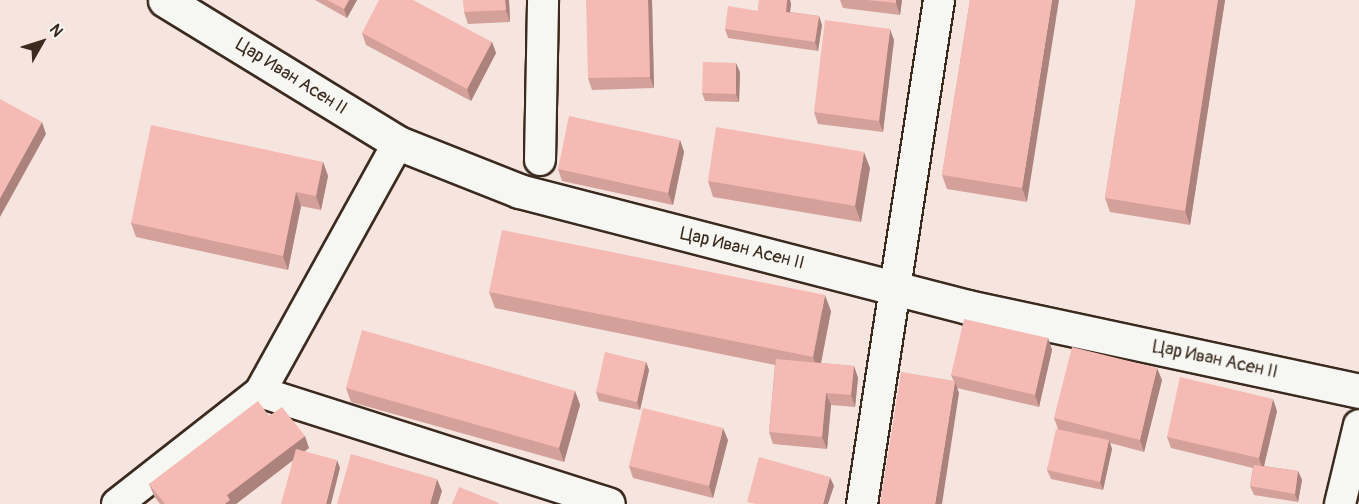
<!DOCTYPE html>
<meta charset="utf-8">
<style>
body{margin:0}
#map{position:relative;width:1359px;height:504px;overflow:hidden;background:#f6e4df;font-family:Pangolin,sans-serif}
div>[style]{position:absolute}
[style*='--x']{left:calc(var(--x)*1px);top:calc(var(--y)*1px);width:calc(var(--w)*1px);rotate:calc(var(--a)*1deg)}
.roads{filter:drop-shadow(2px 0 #3b2a1e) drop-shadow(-2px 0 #3b2a1e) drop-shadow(0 2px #3b2a1e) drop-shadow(0 -2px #3b2a1e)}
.minor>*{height:30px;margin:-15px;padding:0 15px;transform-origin:15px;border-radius:15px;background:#f6f6f2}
.tertiary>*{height:33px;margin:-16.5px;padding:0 16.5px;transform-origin:16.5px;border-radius:16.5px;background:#f6f6f2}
.wall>*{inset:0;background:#d3a09a}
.shaded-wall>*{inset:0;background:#ac827d}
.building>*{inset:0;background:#f5bab3}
span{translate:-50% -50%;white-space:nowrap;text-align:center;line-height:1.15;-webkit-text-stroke:4.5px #f6f6f2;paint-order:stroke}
.street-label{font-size:18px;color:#3b2a1e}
.north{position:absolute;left:12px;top:12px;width:60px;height:60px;-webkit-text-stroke:4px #f6f6f2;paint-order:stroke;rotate:51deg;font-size:16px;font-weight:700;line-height:24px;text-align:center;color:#3b2a1e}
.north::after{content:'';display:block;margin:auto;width:21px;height:27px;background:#3b2a1e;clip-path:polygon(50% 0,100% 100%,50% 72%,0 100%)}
</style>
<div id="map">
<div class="roads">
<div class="minor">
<div style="--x:540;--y:160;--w:160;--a:-88.9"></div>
<div style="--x:260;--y:392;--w:367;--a:17.7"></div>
<div style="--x:117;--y:504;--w:182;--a:-38.1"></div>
<div style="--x:260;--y:392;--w:285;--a:-61"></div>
<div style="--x:862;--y:504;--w:510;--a:-81.31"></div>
<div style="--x:1340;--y:504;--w:81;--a:-76.5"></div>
</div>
<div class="tertiary">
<div style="--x:165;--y:0;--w:273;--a:31.5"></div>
<div style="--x:398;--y:143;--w:130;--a:21.6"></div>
<div style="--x:519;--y:191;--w:464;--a:14.5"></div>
<div style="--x:968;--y:307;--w:400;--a:12.1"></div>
</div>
</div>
<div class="wall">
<div style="clip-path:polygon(315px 0,357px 0,347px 18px)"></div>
<div style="clip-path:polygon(509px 0,510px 22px,468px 24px,464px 12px)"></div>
<div style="clip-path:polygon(652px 0,654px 88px,592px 90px,588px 78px)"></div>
<div style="clip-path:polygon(759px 0,790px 0,791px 4px,790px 12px,819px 16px,822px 25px,818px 51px,728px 38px,725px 29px,758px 11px)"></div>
<div style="clip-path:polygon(840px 0,902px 0,900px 15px,843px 8px)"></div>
<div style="clip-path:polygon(970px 0,1027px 202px,947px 189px,942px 175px)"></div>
<div style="clip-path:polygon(1136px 0,1225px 0,1190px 225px,1110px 212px,1105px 198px)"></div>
<div style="clip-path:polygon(362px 33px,492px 42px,496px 53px,471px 101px,366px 45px)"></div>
<div style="clip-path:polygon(894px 40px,883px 132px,818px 124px,814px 112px)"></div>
<div style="clip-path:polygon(740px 72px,739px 102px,705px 101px,702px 93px)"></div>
<div style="clip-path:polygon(680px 140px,684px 152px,673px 205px,562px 181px,558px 169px)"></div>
<div style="clip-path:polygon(323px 162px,328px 176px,321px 210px,301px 206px,288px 270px,136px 237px,131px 223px)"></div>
<div style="clip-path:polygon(870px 168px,861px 222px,713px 197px,708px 181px)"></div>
<div style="clip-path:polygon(489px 292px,831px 311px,821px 363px,854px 366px,858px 378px,855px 407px,831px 405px,827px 449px,773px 444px,769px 432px,775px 365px,495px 308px)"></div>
<div style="clip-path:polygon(1048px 338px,1052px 350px,1039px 407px,957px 388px,959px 393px,951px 375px)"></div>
<div style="clip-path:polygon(646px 362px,649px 370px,640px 410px,599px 401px,596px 392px)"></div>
<div style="clip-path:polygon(1162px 380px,1144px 452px,1110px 443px,1112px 449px,1103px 490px,1051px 479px,1047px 470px,1058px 429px,1054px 418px)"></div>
<div style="clip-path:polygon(346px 388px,575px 391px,580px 405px,564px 462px,351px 402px)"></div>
<div style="clip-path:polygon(1277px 411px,1264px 466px,1298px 471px,1302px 480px,1298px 502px,1254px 495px,1250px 486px,1253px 468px,1171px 448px,1167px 437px)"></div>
<div style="clip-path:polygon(269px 416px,309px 448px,304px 451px,340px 468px,293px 460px,236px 504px,160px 504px,154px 496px,149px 484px)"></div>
<div style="clip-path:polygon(728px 440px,713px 498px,633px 478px,629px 466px)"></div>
</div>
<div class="shaded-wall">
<div style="clip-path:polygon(349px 0,357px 0,347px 18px,344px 9px)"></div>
<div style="clip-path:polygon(505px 0,509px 0,510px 22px,506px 10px)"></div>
<div style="clip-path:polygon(648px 0,652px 0,654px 88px,650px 77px)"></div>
<div style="clip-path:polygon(787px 0,790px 0,791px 4px,789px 20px,786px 12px)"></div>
<div style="clip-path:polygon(896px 0,902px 0,900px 15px,896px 3px)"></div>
<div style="clip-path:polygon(1052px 0,1059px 0,1027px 202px,1022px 188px)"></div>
<div style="clip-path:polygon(1218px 0,1225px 0,1190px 225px,1185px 211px)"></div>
<div style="clip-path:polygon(819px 16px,822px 25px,818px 51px,815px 42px)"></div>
<div style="clip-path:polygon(890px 29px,894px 40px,883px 132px,879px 121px)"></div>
<div style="clip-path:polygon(492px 42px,496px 53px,471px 101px,467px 89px)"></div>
<div style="clip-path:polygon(736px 63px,740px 72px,739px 102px,736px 94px)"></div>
<div style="clip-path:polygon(42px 122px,46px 134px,0 217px,0 198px)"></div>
<div style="clip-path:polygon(680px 140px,684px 152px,673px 205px,668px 193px)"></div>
<div style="clip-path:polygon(864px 152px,870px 168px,861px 222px,855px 206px)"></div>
<div style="clip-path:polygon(323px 162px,328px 176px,321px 210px,316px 196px)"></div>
<div style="clip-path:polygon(296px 192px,301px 206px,288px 270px,283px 256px)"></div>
<div style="clip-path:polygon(825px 295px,831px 311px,819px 373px,813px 357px)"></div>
<div style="clip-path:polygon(1048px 338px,1052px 350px,1039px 407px,1035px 395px)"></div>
<div style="clip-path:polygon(646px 362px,649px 370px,640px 410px,637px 402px)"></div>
<div style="clip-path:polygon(854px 366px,858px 378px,855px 407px,851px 395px)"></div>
<div style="clip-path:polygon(1157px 368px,1162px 380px,1144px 452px,1140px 440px)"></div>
<div style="clip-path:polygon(955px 381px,959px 393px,942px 504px,935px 504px)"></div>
<div style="clip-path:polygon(575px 391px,580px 405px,564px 462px,559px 448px)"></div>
<div style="clip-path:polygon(826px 393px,831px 405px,827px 449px,822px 437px)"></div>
<div style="clip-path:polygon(1273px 399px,1277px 411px,1263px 470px,1259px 458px)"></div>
<div style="clip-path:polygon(723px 428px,728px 440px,713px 498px,709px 486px)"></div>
<div style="clip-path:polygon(305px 436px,309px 448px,236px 504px,225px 504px,227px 495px)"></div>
<div style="clip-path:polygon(1109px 440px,1112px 449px,1103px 490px,1100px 482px)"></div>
<div style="clip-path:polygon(337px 460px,340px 468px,331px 504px,326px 504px)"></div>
<div style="clip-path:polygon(1298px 471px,1302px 480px,1298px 502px,1295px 494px)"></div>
<div style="clip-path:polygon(830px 477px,834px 486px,828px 504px,823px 504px)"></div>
<div style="clip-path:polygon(437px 479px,442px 491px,438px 504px,430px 504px)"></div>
</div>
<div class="building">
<div style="clip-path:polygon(327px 0,349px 0,344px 9px)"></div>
<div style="clip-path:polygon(379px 0,413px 0,492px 42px,467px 89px,362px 33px)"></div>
<div style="clip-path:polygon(463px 0,505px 0,506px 10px,464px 12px)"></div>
<div style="clip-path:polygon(586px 0,648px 0,650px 77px,588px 78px)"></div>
<div style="clip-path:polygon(759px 0,787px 0,786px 12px,819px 16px,815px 42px,725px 29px,728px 6px,758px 11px)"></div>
<div style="clip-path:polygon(867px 0,896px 0,896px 3px)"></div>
<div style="clip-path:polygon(970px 0,1052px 0,1022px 188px,942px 175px)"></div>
<div style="clip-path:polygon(1136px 0,1218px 0,1185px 211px,1105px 198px)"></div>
<div style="clip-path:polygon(825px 20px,890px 29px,879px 121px,814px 112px)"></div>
<div style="clip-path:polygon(703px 62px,736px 63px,736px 94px,702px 93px)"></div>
<div style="clip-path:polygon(0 99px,42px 122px,0 198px)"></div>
<div style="clip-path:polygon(569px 116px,680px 140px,668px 193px,558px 169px)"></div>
<div style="clip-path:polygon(151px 125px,323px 162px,316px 196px,296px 192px,283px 256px,131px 223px)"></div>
<div style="clip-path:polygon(716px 127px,864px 152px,855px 206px,708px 181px)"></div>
<div style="clip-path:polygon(502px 230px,825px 295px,813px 357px,489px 292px)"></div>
<div style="clip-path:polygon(964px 319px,1048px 338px,1035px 395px,951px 375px)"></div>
<div style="clip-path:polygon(362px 330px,575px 391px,559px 448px,346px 388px)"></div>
<div style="clip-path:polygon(1072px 347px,1157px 368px,1140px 440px,1054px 418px)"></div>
<div style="clip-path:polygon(605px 352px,646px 362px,637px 402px,596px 392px)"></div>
<div style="clip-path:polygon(776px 359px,854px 366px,851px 395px,826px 393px,822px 437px,769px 432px)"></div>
<div style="clip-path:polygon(901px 372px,955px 381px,935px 504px,880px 504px)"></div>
<div style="clip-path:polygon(1180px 377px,1273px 399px,1259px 458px,1167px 437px)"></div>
<div style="clip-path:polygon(258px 401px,269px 416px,282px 407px,305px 436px,227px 495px,230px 500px,225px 504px,165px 504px,149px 484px)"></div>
<div style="clip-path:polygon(643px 408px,723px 428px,709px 486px,629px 466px)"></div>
<div style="clip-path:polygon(1056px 429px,1109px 440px,1100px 482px,1047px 470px)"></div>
<div style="clip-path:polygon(296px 449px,337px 460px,326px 504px,281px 504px)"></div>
<div style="clip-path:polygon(351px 454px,437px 479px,430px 504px,337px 504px)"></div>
<div style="clip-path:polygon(759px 457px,830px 477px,823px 504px,756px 504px,747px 502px)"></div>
<div style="clip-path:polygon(1254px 465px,1298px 471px,1295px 494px,1250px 486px)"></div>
<div style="clip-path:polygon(459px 487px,499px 503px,498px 504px,452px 504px)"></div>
</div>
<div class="street-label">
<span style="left:291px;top:77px;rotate:32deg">Цар Иван Асен II</span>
<span style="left:742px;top:249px;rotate:14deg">Цар Иван Асен II</span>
<span style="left:1215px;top:360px;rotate:12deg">Цар Иван Асен II</span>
</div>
<div class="north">N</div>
</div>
